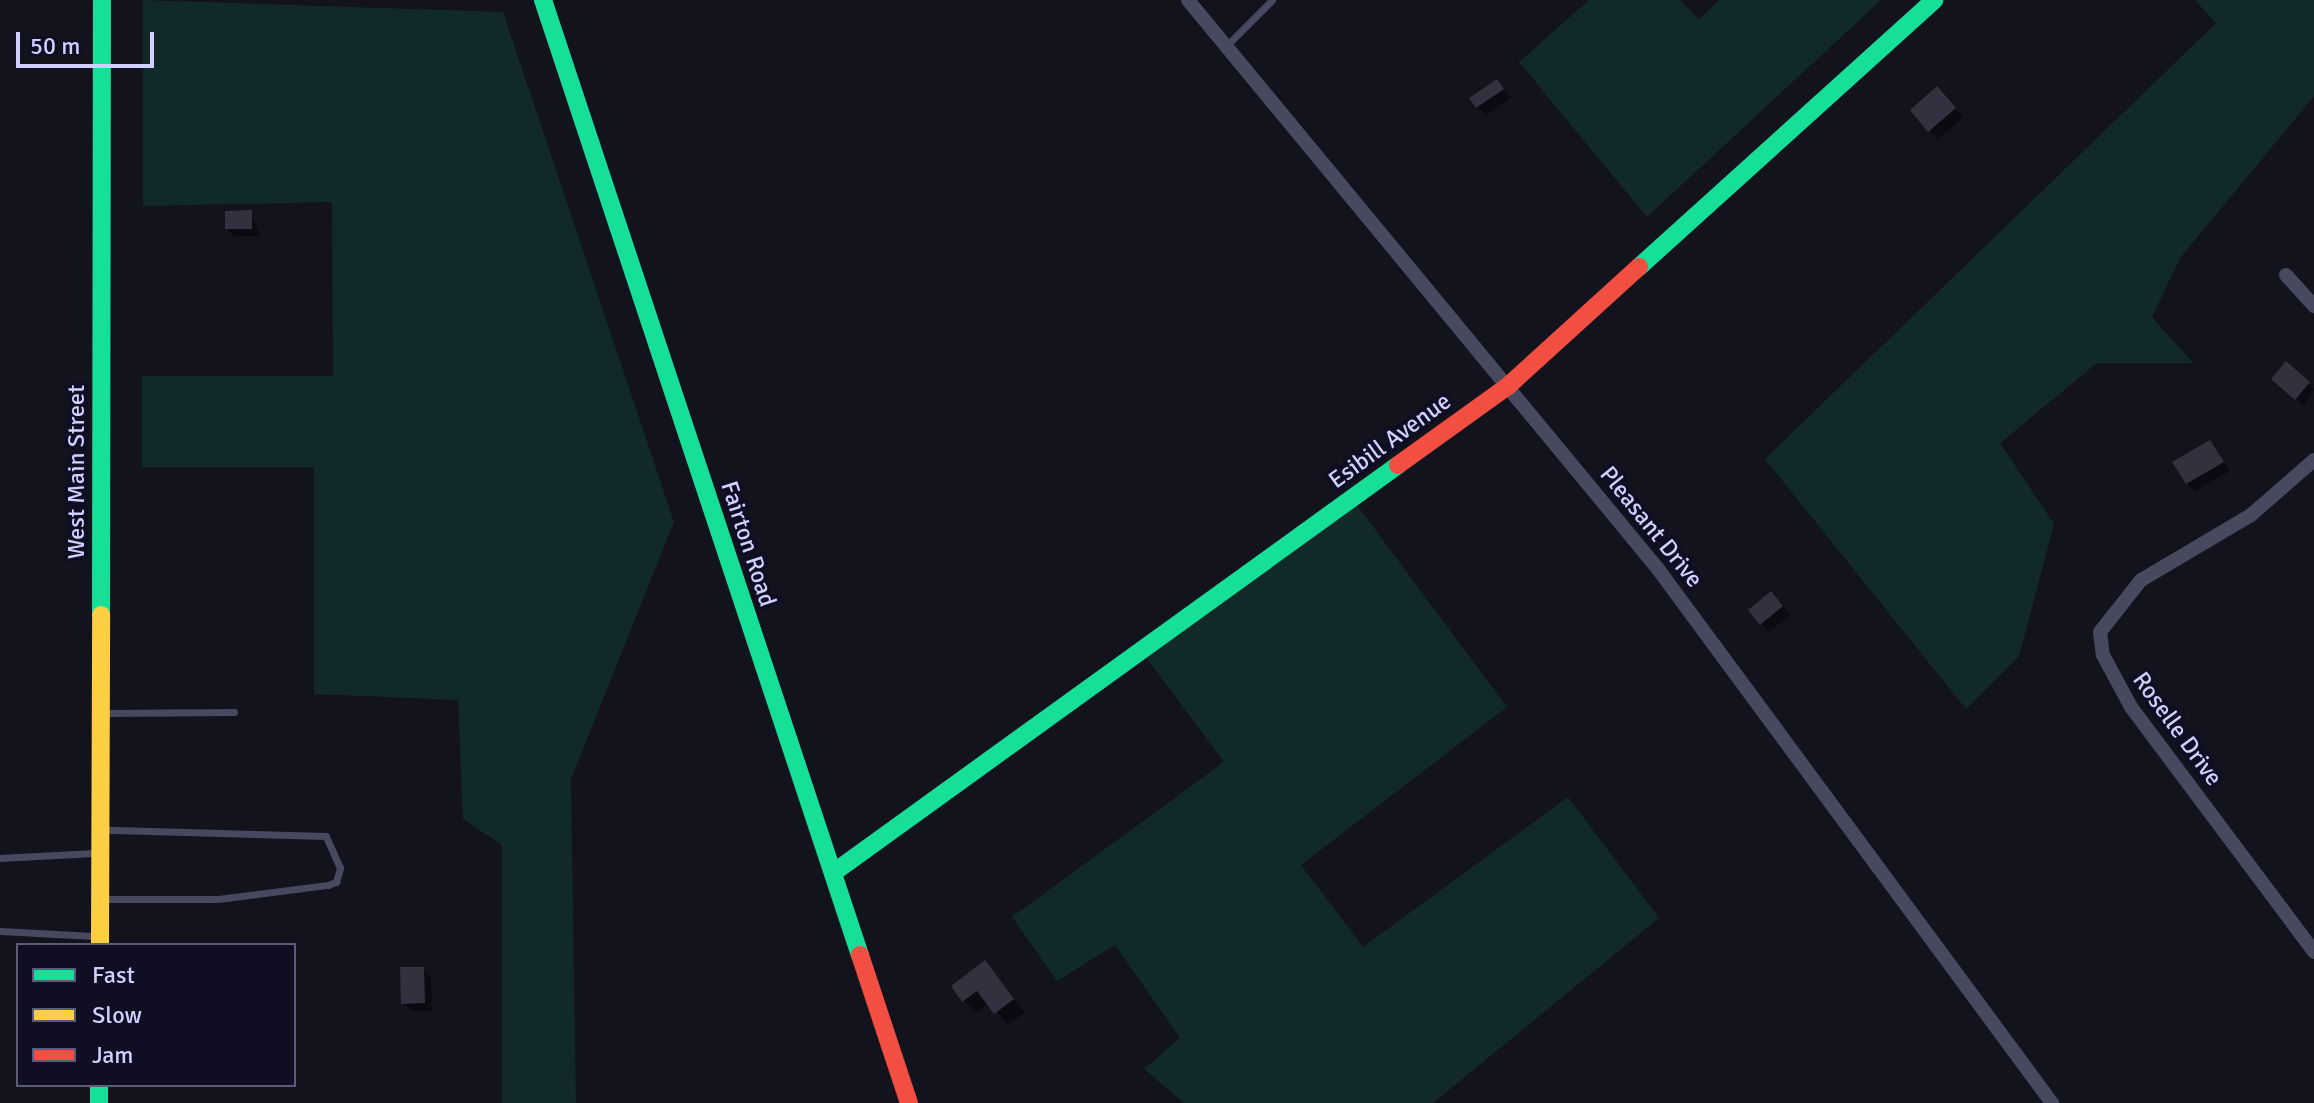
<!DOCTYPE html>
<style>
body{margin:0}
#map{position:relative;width:2314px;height:1103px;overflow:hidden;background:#13131e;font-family:Signika,sans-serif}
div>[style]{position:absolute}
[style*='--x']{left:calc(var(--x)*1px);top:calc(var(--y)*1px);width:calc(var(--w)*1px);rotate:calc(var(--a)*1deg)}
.green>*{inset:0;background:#112928}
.shadow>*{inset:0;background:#0007}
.building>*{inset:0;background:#313140}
.lane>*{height:7px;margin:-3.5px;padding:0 3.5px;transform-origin:3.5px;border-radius:3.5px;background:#47495f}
.street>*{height:14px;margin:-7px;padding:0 7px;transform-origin:7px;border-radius:7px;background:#47495f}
.fast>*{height:18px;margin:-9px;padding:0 9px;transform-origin:9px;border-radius:9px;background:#16e098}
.slow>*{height:18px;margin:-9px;padding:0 9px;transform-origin:9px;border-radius:9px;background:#ffcf43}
.jam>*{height:18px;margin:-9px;padding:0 9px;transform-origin:9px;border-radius:9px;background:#f24e42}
span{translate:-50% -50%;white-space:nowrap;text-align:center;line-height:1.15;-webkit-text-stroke:8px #0f0e23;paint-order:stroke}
.street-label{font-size:24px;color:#d0cfff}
.legend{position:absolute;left:16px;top:943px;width:280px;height:144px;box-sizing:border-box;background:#0f0e23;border:2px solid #5c5b7b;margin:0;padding:10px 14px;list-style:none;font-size:24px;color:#d0cfff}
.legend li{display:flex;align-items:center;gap:16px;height:40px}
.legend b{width:40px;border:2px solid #5c5b7b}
.scale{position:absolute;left:16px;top:32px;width:138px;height:36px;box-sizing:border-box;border:4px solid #d0cfff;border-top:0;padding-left:10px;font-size:24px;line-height:28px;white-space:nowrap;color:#d0cfff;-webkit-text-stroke:6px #0f0e23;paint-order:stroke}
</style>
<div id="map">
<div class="green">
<div style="clip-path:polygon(143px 0,503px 12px,674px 522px,571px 779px,576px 1103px,502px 1103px,502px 845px,463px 819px,458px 700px,314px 694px,314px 467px,142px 467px,142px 376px,333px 376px,332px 202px,143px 206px)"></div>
<div style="clip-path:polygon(1589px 0,1680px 0,1699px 19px,1719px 0,1881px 0,1647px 217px,1519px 62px)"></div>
<div style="clip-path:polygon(2195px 0,2314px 0,2314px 96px,2180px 258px,2152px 317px,2193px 363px,2097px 363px,2000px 443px,2054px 524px,2019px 656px,1966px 709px,1765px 459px,2216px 23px)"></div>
<div style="clip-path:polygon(1351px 497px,1507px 707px,1301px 865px,1363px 947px,1568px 797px,1659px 918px,1433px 1103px,1184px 1103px,1144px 1069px,1180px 1038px,1115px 945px,1057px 981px,1012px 917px,1224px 762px,1142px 652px)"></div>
</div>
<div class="shadow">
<div style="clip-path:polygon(1497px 81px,1511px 98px,1486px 115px,1478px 107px)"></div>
<div style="clip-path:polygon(1945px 97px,1963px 117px,1938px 139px,1912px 111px)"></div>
<div style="clip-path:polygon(251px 212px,260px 236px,235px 237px,227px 229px)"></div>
<div style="clip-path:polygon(2286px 364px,2314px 389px,2304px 406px,2282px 387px)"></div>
<div style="clip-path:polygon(2210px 442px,2230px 471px,2195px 491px,2187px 483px)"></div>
<div style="clip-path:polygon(1779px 602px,1790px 615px,1769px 632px,1761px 624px)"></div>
<div style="clip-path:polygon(985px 963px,1025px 1012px,1008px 1025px,989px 1003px,976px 1013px,964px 1000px)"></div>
<div style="clip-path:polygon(423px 969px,431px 977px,432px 1011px,412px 1011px,403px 1003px)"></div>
</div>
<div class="building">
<div style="clip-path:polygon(1497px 79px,1504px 89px,1476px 108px,1469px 98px)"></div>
<div style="clip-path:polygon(1937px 86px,1956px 108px,1928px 132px,1910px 110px)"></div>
<div style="clip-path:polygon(252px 210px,252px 229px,225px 229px,225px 211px)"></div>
<div style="clip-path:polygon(2286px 361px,2310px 382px,2295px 400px,2271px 379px)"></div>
<div style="clip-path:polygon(2210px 440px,2224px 462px,2186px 484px,2172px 462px)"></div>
<div style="clip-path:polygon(1771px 591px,1783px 606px,1760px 625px,1748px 610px)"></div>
<div style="clip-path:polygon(985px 960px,1014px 999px,994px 1014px,977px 991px,962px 1002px,951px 986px)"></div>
<div style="clip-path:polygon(400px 967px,424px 967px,425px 1003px,401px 1004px)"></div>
</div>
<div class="lane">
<div style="--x:1226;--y:46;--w:65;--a:-45"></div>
<div style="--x:106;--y:713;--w:128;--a:-0.4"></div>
<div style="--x:0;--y:858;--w:94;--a:-3"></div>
<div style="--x:104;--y:899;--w:114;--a:0"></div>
<div style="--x:218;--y:899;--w:111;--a:-7.3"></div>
<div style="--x:328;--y:885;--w:9;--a:-21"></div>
<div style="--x:336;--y:882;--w:15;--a:-74"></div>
<div style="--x:340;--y:868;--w:35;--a:-114"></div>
<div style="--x:326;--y:836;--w:220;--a:-178.4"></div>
<div style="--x:0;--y:931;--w:94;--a:3"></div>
</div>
<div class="street">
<div style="--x:1188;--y:0;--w:738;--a:50.44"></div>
<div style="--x:1658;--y:569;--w:664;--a:53.58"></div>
<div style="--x:2286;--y:275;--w:42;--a:47.9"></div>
<div style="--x:2314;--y:460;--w:84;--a:138.9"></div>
<div style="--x:2251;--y:515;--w:128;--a:149.4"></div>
<div style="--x:2141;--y:580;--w:66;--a:128.3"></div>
<div style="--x:2100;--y:632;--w:23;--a:83"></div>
<div style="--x:2103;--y:655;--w:59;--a:61.7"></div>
<div style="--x:2131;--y:707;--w:306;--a:53.2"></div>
</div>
<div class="fast">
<div style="--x:543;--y:0;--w:1006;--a:71.64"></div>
<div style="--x:1639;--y:267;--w:398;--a:-42.1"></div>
<div style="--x:101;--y:615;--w:615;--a:-89.91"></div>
<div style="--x:833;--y:873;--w:697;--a:-35.83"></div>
<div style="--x:99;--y:1085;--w:18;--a:90"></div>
</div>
<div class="slow">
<div style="--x:100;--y:945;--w:330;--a:-89.8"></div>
</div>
<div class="jam">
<div style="--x:1398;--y:465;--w:135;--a:-35.7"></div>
<div style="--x:1508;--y:386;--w:177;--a:-42.3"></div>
<div style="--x:860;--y:955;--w:156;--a:71.7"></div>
</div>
<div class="street-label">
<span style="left:1390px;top:441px;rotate:-36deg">Esibill Avenue</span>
<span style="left:77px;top:472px;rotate:-90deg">West Main Street</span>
<span style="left:1651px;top:527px;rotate:51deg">Pleasant Drive</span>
<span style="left:748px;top:544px;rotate:72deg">Fairton Road</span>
<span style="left:2177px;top:729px;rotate:54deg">Roselle Drive</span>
</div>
<ul class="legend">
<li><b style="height:10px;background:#16e098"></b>Fast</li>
<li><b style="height:10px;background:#ffcf43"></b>Slow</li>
<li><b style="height:10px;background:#f24e42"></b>Jam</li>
</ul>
<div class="scale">50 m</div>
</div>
